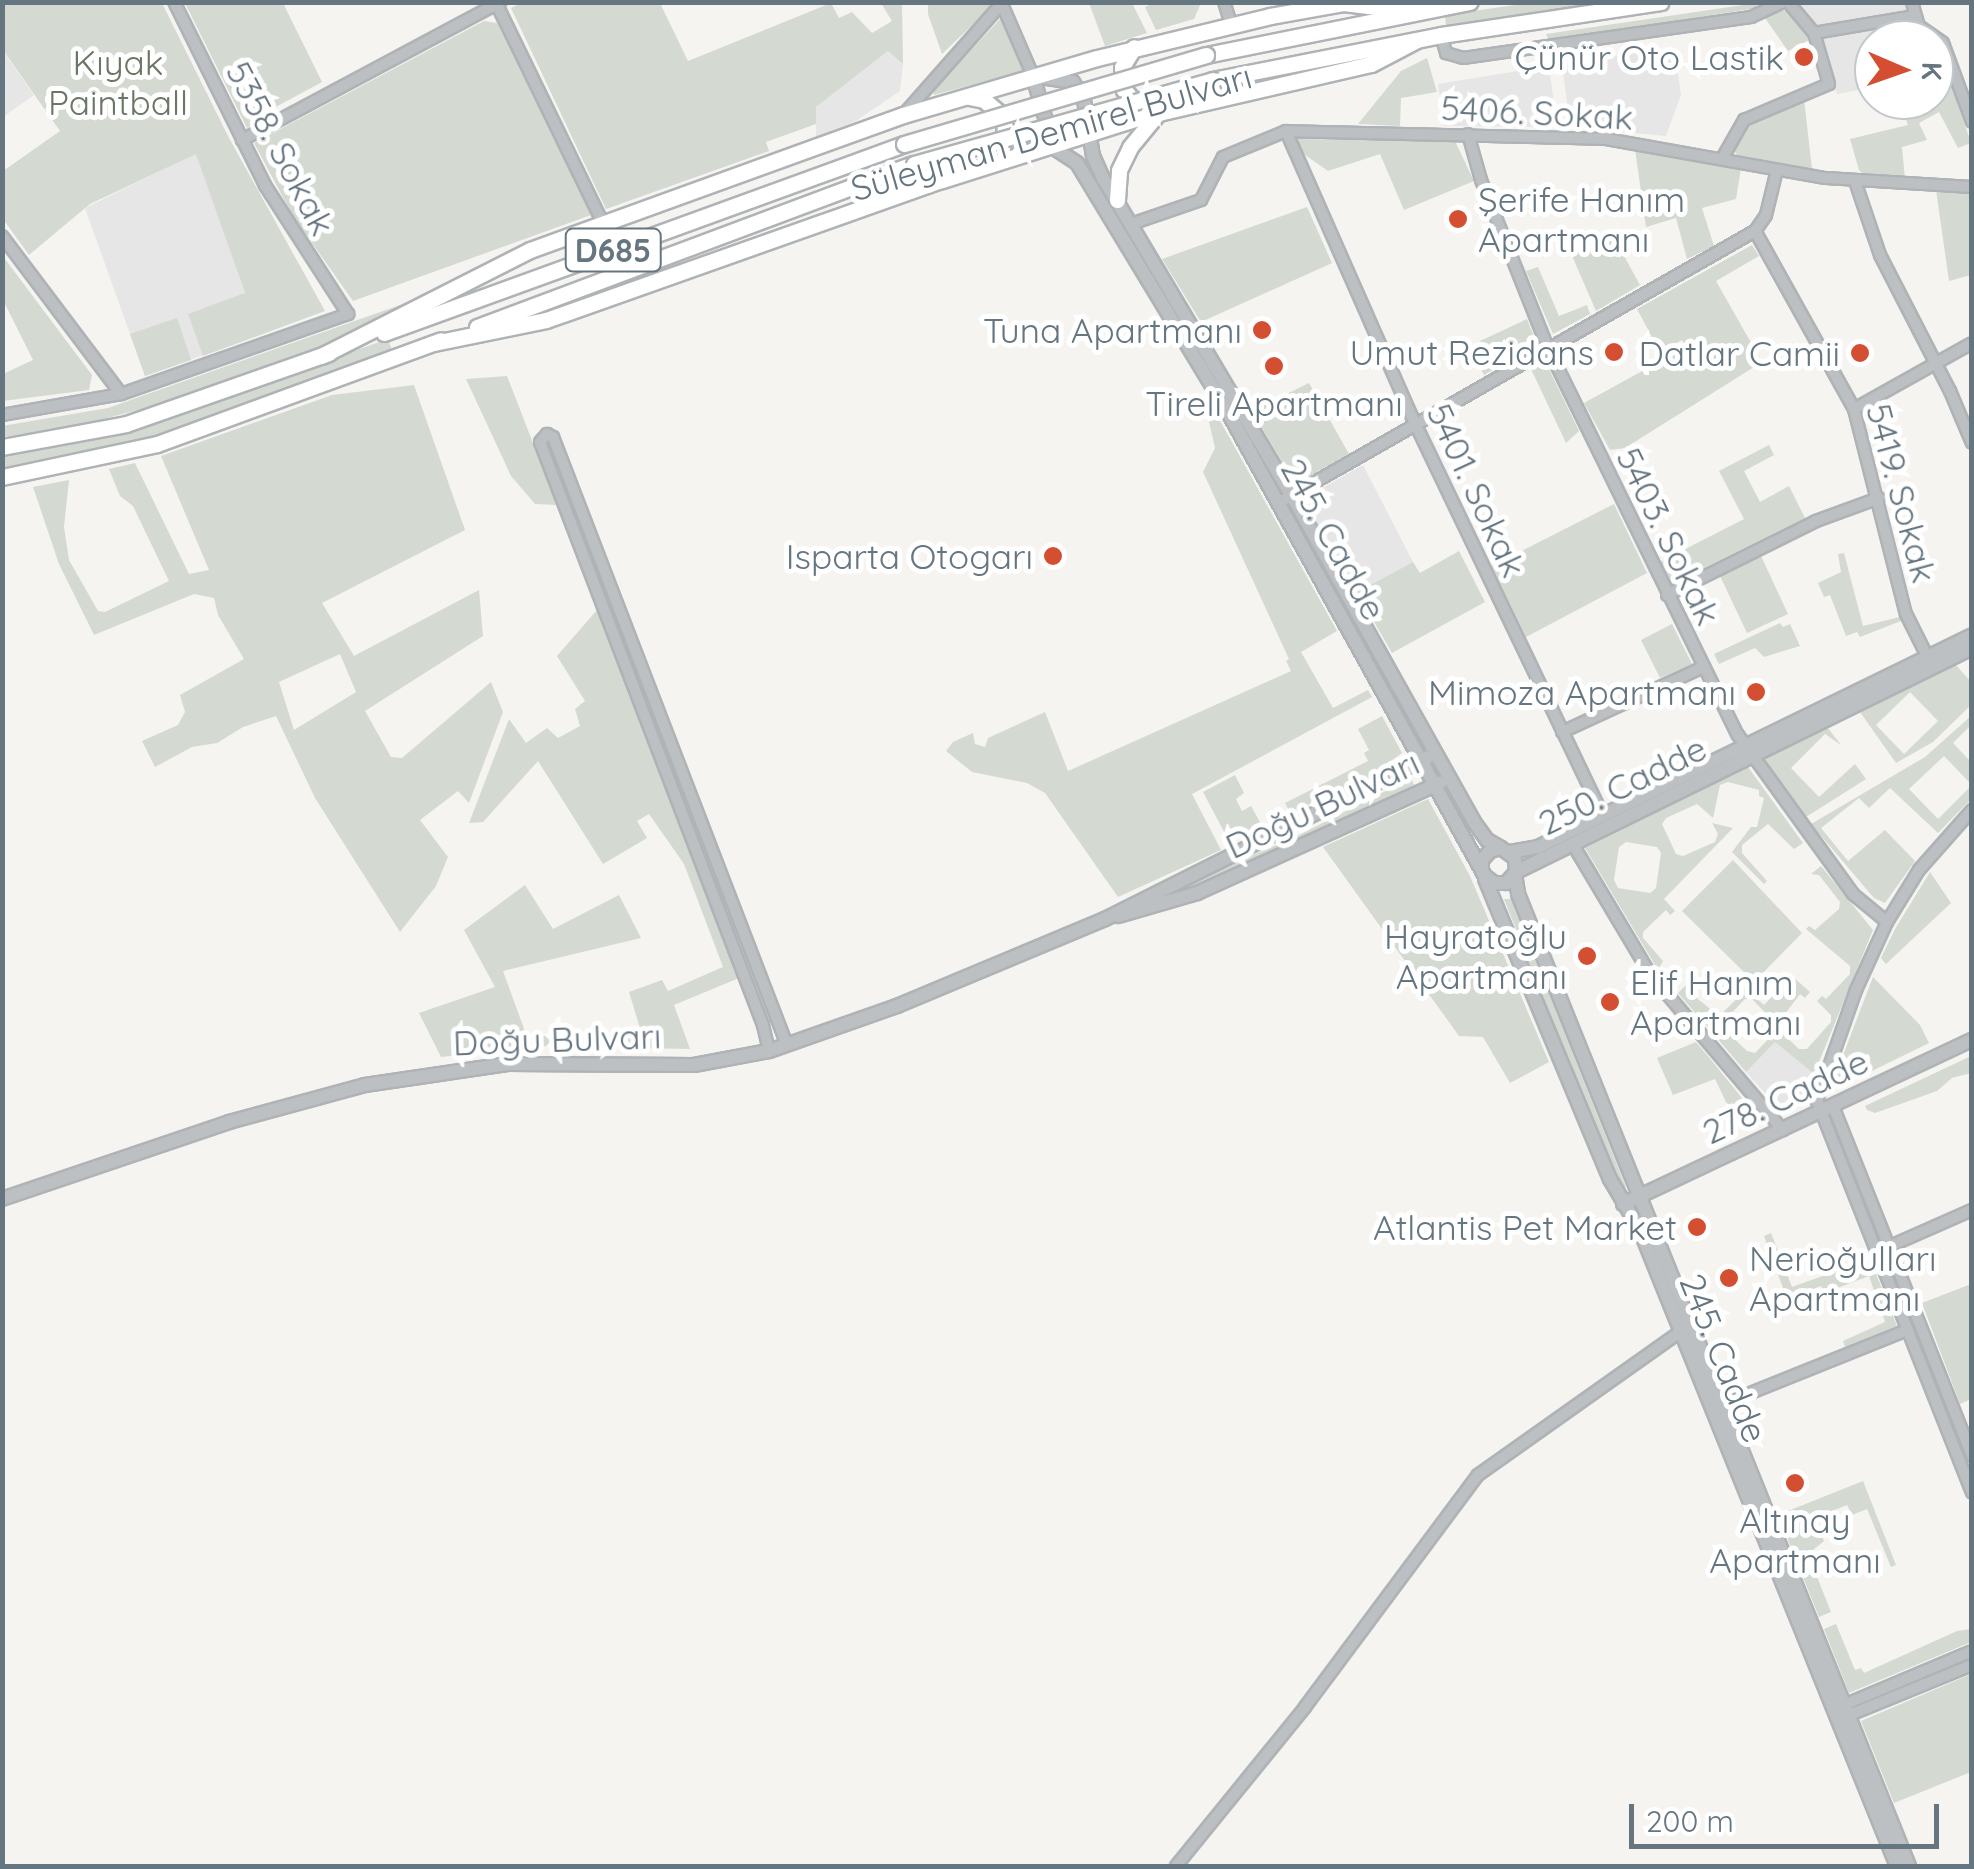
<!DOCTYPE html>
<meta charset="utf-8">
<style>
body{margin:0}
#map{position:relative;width:1974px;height:1869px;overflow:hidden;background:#f5f4f1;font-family:Quicksand,sans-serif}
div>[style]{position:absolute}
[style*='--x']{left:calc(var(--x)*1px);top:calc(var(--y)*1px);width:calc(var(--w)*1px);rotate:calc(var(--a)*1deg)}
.built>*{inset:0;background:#e5e6e5}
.green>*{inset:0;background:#d4d9d1}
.roads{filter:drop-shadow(2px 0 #afb3b6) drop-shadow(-2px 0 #afb3b6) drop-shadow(0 2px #afb3b6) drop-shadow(0 -2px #afb3b6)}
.minor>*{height:10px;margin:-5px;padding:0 5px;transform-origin:5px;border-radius:5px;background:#bcc0c3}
.tertiary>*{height:12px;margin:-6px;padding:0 6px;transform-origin:6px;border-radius:6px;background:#bcc0c3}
.trunk>*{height:15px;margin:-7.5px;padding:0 7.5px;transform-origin:7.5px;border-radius:7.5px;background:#fff}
.bridges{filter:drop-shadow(2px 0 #afb3b6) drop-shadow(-2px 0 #afb3b6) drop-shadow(0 2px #afb3b6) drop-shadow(0 -2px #afb3b6)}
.trunk-bridge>*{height:15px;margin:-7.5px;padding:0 7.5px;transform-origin:7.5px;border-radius:7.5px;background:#fff}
.dots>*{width:28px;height:28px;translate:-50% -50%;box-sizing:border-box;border:5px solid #fff;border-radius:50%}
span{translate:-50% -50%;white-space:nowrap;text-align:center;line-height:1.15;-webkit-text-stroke:10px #fff;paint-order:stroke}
.shield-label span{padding:2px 8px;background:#fff;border:2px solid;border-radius:8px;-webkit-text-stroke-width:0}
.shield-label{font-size:32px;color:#667680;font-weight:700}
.poi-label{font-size:35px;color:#667680}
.right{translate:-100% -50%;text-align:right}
.left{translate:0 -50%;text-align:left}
.park-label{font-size:35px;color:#697764}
.street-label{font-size:35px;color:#667680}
.frame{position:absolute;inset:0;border:5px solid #667680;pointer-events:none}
.north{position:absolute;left:1854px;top:20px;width:100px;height:100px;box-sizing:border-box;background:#fff;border:2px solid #c2c8cc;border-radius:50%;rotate:92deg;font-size:28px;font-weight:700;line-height:40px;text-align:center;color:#667680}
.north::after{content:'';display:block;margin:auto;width:35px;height:45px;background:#d44f32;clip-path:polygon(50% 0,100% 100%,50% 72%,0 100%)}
.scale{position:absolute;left:1629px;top:1804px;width:310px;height:45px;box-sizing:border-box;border:5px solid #667680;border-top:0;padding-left:12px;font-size:30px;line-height:35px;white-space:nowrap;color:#667680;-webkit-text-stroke:8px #fff;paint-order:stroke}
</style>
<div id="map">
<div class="built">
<div style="clip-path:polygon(1796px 3px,1907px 3px,1917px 32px,1912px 40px,1874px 40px,1874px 87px,1837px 94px,1821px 40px)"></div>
<div style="clip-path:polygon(1674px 47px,1681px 95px,1666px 136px,1570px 127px,1562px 64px)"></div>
<div style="clip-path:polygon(2px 50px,34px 95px,3px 117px,2px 117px)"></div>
<div style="clip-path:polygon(888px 51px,903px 64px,900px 91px,854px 122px,816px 137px,816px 107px)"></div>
<div style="clip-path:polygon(1549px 66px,1557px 127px,1444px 126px,1438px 84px)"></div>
<div style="clip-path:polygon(197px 153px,259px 335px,145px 376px,85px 208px)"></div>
<div style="clip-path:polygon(1363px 465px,1413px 562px,1357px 592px,1303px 499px)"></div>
<div style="clip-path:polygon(1775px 1042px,1814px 1074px,1802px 1105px,1784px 1114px,1746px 1072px)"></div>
</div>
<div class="green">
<div style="clip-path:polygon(3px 2px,162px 3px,229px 138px,325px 311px,203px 356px,188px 314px,245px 293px,196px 154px,90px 204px,29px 255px,3px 219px,3px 171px,60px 131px,3px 50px)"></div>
<div style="clip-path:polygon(1157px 2px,1201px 2px,1201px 3px,1194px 19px,1156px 30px,1145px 7px)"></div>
<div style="clip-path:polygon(185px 3px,283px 3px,322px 82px,272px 109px,274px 114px,247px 128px)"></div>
<div style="clip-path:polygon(521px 3px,660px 3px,688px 61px,831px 3px,839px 18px,852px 12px,872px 33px,892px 21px,881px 3px,902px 3px,903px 64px,888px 51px,816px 107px,816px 124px,766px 142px,769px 151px,606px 209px,511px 8px)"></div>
<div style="clip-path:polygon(928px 3px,995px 2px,995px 3px,942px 54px,928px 14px)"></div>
<div style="clip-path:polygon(1089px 3px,1132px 3px,1147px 33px,1105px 46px)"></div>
<div style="clip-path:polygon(1530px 3px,1615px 3px,1446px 26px,1445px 15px)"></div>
<div style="clip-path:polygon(1757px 3px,1756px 8px,1626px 29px,1549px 40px,1546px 34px)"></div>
<div style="clip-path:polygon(1776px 11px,1789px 11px,1811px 39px,1788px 51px,1765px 18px)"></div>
<div style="clip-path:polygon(1001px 18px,1023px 71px,934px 95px,933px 91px)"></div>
<div style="clip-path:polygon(484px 21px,497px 23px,591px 215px,353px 301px,293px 216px,254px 143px)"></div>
<div style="clip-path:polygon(1427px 58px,1437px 92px,1401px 98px,1400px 126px,1358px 124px,1401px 71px)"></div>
<div style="clip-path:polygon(1949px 79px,1971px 143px,1958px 148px,1939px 112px,1919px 123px,1927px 140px,1902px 147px,1905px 179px,1864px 175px,1859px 170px,1850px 139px,1908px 125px,1898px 100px,1934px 100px,1934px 83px)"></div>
<div style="clip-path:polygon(1804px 99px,1812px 169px,1737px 155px,1732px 148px,1742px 129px)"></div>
<div style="clip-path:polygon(1298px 139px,1455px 141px,1474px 181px,1404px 210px,1380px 154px,1328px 171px,1301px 152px)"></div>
<div style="clip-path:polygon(1635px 149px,1741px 168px,1736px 199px,1702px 208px,1714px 246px,1687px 259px,1676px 218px,1646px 227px)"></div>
<div style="clip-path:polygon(1936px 190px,1971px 192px,1971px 275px,1949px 281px)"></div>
<div style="clip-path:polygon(1307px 207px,1332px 263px,1201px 322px,1162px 259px)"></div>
<div style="clip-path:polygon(1613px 236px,1640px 285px,1596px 311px,1569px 249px)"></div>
<div style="clip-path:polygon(1752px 245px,1759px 256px,1716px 281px,1762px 362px,1625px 448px,1610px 450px,1584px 403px,1686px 347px,1682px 340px,1660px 352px,1637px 309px)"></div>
<div style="clip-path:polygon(2px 255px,92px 375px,89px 390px,3px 401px,3px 374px,33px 360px,3px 300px)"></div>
<div style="clip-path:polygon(1538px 267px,1559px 316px,1587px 305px,1590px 314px,1553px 334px,1526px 271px)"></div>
<div style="clip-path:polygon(468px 281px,393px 320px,157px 405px,73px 427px,3px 437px,2px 426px,108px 408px)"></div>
<div style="clip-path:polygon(177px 318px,191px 360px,145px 376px,130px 334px)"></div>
<div style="clip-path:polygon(1527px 319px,1535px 339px,1533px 347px,1484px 375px,1474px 355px,1484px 349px,1480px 341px)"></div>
<div style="clip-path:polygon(388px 339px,392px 350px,201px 422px,144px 441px,3px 471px,2px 454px,129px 430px)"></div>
<div style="clip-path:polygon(1540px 361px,1546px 363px,1579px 431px,1566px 443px,1530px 367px)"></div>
<div style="clip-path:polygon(507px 376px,557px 505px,535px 504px,511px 476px,466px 379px)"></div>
<div style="clip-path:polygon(1309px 383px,1349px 454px,1295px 484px,1252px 411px)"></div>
<div style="clip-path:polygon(evenodd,414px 385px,465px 530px,322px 603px,354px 656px,479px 590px,483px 636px,365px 711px,391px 757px,402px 758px,491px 682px,503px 712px,469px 803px,458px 791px,420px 820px,448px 857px,436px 886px,400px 932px,315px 798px,276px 716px,243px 727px,217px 743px,192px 747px,155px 767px,142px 741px,178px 725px,185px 712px,180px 695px,244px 659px,218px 615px,214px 598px,194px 594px,94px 635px,59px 564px,33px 487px,69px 480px,64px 527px,69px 560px,98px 611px,105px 612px,169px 581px,133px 506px,120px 496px,109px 469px,135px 463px,189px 574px,209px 570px,161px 456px,332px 395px,414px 385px,340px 654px,356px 692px,294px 730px,279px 682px,340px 654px)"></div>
<div style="clip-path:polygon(1218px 417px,1337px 631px,1301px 652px,1333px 708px,1368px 690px,1372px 697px,1192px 794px,1221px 850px,1118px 897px,1045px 793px,1027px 783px,972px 772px,946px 751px,953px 742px,973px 733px,975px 744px,985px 747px,988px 738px,1045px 712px,1068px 771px,1291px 671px,1286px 661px,1289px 659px,1203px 472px,1215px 448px,1209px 422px)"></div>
<div style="clip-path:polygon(1769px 445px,1774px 455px,1744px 471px,1760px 502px,1789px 486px,1805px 518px,1671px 584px,1660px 562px,1744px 519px,1719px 471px)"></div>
<div style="clip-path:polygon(1614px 504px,1647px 573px,1526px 637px,1492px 566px)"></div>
<div style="clip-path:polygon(1459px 551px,1485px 602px,1392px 653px,1357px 592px,1413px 562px,1420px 573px)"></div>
<div style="clip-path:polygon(1844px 553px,1863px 626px,1900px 617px,1901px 621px,1860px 637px,1857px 632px,1846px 636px,1830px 595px,1824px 597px,1818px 583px,1841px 572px,1838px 554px)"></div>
<div style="clip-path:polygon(1761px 556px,1788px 614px,1747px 633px,1720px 576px)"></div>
<div style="clip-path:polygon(597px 610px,739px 978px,674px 1005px,690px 1049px,541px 1046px,441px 1057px,419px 1013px,495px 987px,464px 930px,525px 885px,553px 929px,619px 895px,641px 938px,503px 971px,527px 1037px,566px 1034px,643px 1038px,629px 992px,662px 980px,668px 991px,723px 967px,684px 864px,649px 814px,637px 821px,647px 838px,603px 864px,538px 761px,483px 822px,469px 823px,509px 719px,526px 743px,547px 728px,558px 738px,580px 726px,575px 709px,585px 701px,557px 656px)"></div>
<div style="clip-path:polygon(1780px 623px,1783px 627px,1790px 624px,1800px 646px,1764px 657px,1755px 648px,1719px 664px,1714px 654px)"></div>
<div style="clip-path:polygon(1672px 624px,1692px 664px,1660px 678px,1641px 640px)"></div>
<div style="clip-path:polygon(evenodd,1955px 664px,1971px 682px,1971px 705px,1933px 742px,1896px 763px,1860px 712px,1955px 664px,1910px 692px,1938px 721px,1904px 754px,1876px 725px,1910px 692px)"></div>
<div style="clip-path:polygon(1382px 716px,1402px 753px,1358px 784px,1293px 818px,1285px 803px,1368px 761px,1364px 753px,1369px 750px,1358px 729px)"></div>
<div style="clip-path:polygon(1971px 716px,1971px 725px,1953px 743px,1971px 762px,1971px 784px,1944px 756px,1909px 789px,1938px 819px,1971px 786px,1971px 799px,1938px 833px,1890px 788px,1869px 808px,1859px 798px,1821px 828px,1848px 861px,1885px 830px,1915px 861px,1885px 903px,1874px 898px,1811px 824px,1925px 757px)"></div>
<div style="clip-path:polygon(1828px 728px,1841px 745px,1825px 734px,1791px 768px,1819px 797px,1855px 764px,1866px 779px,1806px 817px,1765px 759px)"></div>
<div style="clip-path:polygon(evenodd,1748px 767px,1803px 843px,1794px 849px,1768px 824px,1742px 845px,1742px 853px,1767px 881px,1764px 884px,1732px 852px,1751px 827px,1757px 827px,1764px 798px,1759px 796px,1759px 790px,1728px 782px,1720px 785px,1713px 818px,1697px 804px,1666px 818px,1662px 824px,1676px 854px,1683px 856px,1715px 842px,1718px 834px,1712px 823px,1733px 828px,1664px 899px,1675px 911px,1670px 915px,1666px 910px,1643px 932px,1643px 938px,1663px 961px,1658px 970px,1585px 848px,1748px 767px,1626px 842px,1657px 847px,1661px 853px,1656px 888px,1650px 893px,1618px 888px,1614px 880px,1619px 847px,1626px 842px)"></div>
<div style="clip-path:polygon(1235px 775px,1244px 793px,1236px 799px,1242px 811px,1251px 806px,1261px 824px,1229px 841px,1203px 792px)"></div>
<div style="clip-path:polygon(1411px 778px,1414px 785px,1340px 823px,1176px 895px,1162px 900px,1160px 895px,1297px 836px)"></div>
<div style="clip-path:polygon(1428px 799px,1470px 876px,1549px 1062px,1510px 1083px,1483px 1037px,1459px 1036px,1323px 847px)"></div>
<div style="clip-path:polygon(1733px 860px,1802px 933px,1754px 982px,1682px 911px)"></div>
<div style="clip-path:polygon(1821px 866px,1873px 930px,1814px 1074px,1775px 1042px,1746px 1072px,1678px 993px,1688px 983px,1688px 991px,1719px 1016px,1742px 994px,1742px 985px,1764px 1005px,1792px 976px,1810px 992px,1805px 998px,1800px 994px,1777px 1025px,1753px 1000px,1745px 999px,1725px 1020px,1728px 1024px,1724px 1029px,1747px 1051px,1755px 1053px,1778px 1029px,1799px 1049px,1807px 1049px,1831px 1022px,1831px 1015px,1817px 1001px,1822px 996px,1826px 999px,1850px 974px,1850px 966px,1806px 929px,1809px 926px,1815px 930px,1839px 909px,1840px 902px,1819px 875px,1811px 874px)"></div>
<div style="clip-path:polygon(1930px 872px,1951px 903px,1886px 964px,1881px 958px,1895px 929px)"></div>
<div style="clip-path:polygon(1504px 899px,1511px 899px,1626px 1187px,1618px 1186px)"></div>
<div style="clip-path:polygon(1873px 977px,1920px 1025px,1929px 1043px,1829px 1092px)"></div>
<div style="clip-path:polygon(1696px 1042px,1708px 1056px,1763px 1124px,1746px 1132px,1741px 1121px,1734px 1123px,1729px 1110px,1725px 1111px,1726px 1102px,1715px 1079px,1673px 1095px,1657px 1058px)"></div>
<div style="clip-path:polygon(1971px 1056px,1971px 1073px,1952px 1078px,1937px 1091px,1875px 1113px,1867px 1110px,1865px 1106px)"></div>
<div style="clip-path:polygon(1771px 1233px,1792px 1287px,1870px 1259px,1897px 1326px,1845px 1347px,1843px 1341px,1885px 1322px,1869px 1276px,1824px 1293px,1821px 1286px,1787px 1299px,1764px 1236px)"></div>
<div style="clip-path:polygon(1971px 1284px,1971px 1399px,1960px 1404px,1922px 1303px)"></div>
<div style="clip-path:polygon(1863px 1481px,1896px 1565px,1891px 1567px,1867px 1509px,1852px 1515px,1847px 1505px,1815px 1518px,1824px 1541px,1808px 1554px,1831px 1612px,1819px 1617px,1778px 1515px)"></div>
<div style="clip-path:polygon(1836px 1624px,1855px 1670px,1861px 1668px,1864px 1673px,1957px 1631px,1971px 1629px,1971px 1642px,1849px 1693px,1824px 1629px)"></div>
<div style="clip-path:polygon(1969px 1675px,1971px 1772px,1894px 1803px,1861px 1721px)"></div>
</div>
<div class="roads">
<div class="minor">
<div style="--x:1001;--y:2;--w:81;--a:66.6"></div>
<div style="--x:1224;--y:2;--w:23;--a:72"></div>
<div style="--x:1912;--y:2;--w:25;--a:74"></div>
<div style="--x:1919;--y:26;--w:29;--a:35"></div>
<div style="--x:1943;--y:43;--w:84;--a:69.8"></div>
<div style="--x:497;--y:5;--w:242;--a:64.1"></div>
<div style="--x:1814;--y:33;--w:101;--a:-9.6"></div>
<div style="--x:1441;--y:35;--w:19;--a:74"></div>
<div style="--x:1446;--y:53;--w:18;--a:16"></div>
<div style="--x:1463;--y:58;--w:291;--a:-8.1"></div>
<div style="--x:1751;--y:17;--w:35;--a:-25"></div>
<div style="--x:904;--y:114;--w:149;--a:-48.5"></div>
<div style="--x:1286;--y:131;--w:313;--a:66.2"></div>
<div style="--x:1412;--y:417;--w:440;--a:64.4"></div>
<div style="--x:1468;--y:134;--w:48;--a:74.2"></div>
<div style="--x:1481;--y:180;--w:181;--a:68.3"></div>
<div style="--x:1548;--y:348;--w:431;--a:63.9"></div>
<div style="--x:1738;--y:735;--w:196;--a:54.1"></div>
<div style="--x:1853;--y:894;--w:44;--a:39.5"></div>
<div style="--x:242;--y:140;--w:293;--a:-28.1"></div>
<div style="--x:1723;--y:157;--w:43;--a:-60.4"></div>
<div style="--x:1744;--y:120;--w:92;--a:-23"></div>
<div style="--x:1829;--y:84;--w:53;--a:-106.4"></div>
<div style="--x:1814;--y:33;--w:40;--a:-130"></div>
<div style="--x:1855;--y:181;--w:78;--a:71.3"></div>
<div style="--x:1880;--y:255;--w:153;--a:62.8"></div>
<div style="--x:1950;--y:391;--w:56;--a:67.1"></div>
<div style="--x:1131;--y:224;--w:74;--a:-18.9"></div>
<div style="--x:1201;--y:200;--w:48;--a:-62.9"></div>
<div style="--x:1223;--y:157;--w:68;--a:-22.4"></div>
<div style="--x:1286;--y:131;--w:320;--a:1.4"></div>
<div style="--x:1606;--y:139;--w:223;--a:10.1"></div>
<div style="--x:1826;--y:178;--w:146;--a:3.5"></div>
<div style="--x:1755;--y:231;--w:204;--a:60.9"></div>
<div style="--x:1854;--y:409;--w:211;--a:75.8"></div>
<div style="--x:1906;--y:614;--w:54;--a:63.4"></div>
<div style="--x:2;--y:236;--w:198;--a:53"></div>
<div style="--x:1854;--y:409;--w:135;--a:-29.2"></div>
<div style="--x:2;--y:415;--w:121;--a:-10"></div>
<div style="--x:121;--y:394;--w:241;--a:-19.4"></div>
<div style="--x:348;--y:314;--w:153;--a:-122.8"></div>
<div style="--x:265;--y:185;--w:204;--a:-116.4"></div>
<div style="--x:1280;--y:502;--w:547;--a:-29.71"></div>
<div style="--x:1755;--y:231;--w:19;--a:-55"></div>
<div style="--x:1766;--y:215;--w:46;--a:-76.3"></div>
<div style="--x:1667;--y:595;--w:166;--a:-26.4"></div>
<div style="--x:1816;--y:521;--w:67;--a:-20.1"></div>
<div style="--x:1562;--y:732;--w:155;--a:-24.7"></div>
<div style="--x:1972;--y:810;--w:80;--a:131.5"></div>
<div style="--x:1919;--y:870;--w:61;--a:121.6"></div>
<div style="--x:1887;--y:922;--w:75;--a:114.5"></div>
<div style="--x:1856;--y:990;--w:118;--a:109.4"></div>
<div style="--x:1817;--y:1101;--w:421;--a:68.4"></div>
<div style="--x:1572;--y:843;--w:152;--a:59.2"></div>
<div style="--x:1650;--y:974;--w:205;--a:49.6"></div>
<div style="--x:769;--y:1051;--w:27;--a:-103"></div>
<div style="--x:763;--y:1025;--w:624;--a:-110.93"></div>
<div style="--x:540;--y:442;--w:11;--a:-49"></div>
<div style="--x:547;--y:434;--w:7;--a:27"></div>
<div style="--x:553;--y:437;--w:651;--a:68.95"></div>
<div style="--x:1833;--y:1106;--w:377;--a:68.3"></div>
<div style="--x:1888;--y:1247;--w:92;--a:-23.8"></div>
<div style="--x:1718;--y:1406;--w:204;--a:-21.9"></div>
<div style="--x:1839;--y:1707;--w:144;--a:-22.8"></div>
<div style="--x:1842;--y:1718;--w:140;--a:-22.2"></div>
<div style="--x:1176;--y:1866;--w:205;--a:-50.9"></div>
<div style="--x:1305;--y:1707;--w:289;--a:-53.3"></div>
<div style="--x:1478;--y:1475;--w:256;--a:-35.3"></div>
</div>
<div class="tertiary">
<div style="--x:1510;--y:852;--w:28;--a:-10"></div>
<div style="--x:1538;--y:847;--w:483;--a:-26"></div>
<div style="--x:1482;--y:871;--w:11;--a:-90"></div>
<div style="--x:1482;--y:860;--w:12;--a:-48"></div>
<div style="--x:1490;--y:851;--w:11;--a:-15"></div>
<div style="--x:1501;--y:848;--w:17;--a:36"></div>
<div style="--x:1515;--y:858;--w:14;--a:86"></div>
<div style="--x:1516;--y:872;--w:15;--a:132"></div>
<div style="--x:1506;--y:883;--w:12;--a:180"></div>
<div style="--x:1494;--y:883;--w:11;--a:-142"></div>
<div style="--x:1485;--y:876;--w:528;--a:-118.99"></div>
<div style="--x:1229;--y:414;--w:293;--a:-121.2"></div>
<div style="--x:1077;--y:163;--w:27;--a:-147"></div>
<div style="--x:1054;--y:148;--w:75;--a:-106.3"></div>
<div style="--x:1033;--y:76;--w:40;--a:8.5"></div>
<div style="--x:1073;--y:82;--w:21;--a:59"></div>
<div style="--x:1084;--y:100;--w:57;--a:80.9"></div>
<div style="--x:1093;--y:156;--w:24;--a:66"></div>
<div style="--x:1103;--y:178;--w:370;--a:59.3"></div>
<div style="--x:1292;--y:496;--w:373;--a:60.8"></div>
<div style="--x:1474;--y:822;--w:22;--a:54"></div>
<div style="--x:1487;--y:840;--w:16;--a:30"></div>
<div style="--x:1516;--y:872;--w:508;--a:-26.16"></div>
<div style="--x:1515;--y:874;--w:20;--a:81"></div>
<div style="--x:1518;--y:894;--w:1048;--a:68.09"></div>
<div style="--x:1485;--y:879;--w:325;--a:67.4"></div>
<div style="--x:1610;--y:1179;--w:59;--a:59.5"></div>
<div style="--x:1640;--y:1230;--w:686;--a:68"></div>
<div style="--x:1118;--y:916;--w:82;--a:-16.2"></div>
<div style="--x:1197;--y:893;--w:267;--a:-24.4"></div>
<div style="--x:2;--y:1199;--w:240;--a:-18.7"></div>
<div style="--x:229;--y:1122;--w:141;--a:-15.2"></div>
<div style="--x:365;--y:1085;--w:144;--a:-8.4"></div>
<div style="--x:507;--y:1064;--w:187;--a:0.3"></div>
<div style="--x:694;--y:1065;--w:76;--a:-10.6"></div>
<div style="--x:769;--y:1051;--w:136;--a:-19.4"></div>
<div style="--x:897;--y:1006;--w:225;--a:-22.7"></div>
<div style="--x:1105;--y:919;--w:362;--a:-26.6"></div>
<div style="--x:1623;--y:1204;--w:386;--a:-25.2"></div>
</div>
<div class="trunk">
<div style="--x:1206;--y:55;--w:269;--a:-11.4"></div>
<div style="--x:1212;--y:80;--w:233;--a:-11.1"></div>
<div style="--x:1441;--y:35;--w:222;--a:-8.5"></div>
<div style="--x:969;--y:97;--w:15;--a:11"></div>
<div style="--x:984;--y:100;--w:21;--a:41"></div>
<div style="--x:1000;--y:114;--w:14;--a:69"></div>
<div style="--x:1005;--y:127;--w:21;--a:98"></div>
<div style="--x:1117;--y:200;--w:30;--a:-86"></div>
<div style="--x:1119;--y:170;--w:25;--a:-64"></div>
<div style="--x:1130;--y:147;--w:44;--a:-50.5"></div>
<div style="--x:1158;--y:113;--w:21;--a:-161"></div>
<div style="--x:1138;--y:106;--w:21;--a:-131"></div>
<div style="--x:1124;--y:90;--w:23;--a:-95"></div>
<div style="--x:1122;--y:67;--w:23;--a:-59"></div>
<div style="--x:477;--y:327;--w:466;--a:-20.5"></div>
<div style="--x:384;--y:333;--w:553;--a:-19.97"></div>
<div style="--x:434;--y:343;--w:114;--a:-11.6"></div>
<div style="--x:546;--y:320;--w:420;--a:-19.5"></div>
<div style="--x:942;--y:180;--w:205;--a:-17.6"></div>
<div style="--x:1137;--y:118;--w:240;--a:-13"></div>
<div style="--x:1371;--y:64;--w:52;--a:-27.6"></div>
<div style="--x:321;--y:356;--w:234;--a:-26.9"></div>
<div style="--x:530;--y:250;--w:397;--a:-19.9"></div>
<div style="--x:903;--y:115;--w:202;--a:-16.4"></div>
<div style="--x:1097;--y:58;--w:178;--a:-13.6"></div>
<div style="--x:1270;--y:16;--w:74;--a:-10.1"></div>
<div style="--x:1343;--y:3;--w:75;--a:6.9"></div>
<div style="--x:2;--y:447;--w:126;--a:-10.5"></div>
<div style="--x:126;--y:424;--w:215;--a:-19.3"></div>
<div style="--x:2;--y:477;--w:158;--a:-12"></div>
<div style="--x:157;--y:444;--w:302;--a:-20.1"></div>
</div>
</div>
<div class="bridges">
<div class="trunk-bridge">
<div style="--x:904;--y:144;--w:315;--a:-16.4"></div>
<div style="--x:914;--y:164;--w:310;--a:-15.7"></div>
</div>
</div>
<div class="dots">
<div style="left:1804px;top:57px;background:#d44f32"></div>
<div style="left:1458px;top:219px;background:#d44f32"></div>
<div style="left:1262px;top:330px;background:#d44f32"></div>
<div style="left:1614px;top:352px;background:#d44f32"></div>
<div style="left:1860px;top:353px;background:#d44f32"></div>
<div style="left:1274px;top:366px;background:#d44f32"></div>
<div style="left:1053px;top:556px;background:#d44f32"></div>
<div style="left:1756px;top:692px;background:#d44f32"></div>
<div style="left:1587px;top:956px;background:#d44f32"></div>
<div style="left:1610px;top:1002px;background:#d44f32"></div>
<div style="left:1697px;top:1227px;background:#d44f32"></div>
<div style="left:1729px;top:1278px;background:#d44f32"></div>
<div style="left:1795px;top:1483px;background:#d44f32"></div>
</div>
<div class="shield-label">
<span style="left:613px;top:250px">D685</span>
</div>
<div class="poi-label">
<span class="right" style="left:1784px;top:57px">Çünür Oto Lastik</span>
<span class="left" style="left:1478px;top:219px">Şerife Hanım<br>Apartmanı</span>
<span class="right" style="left:1242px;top:330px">Tuna Apartmanı</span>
<span class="right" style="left:1594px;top:352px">Umut Rezidans</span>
<span class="right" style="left:1840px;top:353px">Datlar Camii</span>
<span style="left:1274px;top:403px">Tireli Apartmanı</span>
<span class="right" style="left:1033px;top:556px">Isparta Otogarı</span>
<span class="right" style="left:1736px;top:692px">Mimoza Apartmanı</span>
<span class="right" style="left:1567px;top:956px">Hayratoğlu<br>Apartmanı</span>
<span class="left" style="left:1630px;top:1002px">Elif Hanım<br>Apartmanı</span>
<span class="right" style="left:1677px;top:1227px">Atlantis Pet Market</span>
<span class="left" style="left:1749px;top:1278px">Nerioğulları<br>Apartmanı</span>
<span style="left:1795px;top:1540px">Altınay<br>Apartmanı</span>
</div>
<div class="park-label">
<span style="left:118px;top:82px">Kıyak<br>Paintball</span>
</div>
<div class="street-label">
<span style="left:1537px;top:112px;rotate:3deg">5406. Sokak</span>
<span style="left:1051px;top:132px;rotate:-16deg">Süleyman Demirel Bulvarı</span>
<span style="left:281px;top:148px;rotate:62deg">5358. Sokak</span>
<span style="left:1477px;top:490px;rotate:65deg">5401. Sokak</span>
<span style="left:1902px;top:493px;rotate:75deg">5419. Sokak</span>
<span style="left:1669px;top:536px;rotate:64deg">5403. Sokak</span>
<span style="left:1334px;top:539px;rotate:61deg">245. Cadde</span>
<span style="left:1622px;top:785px;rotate:-26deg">250. Cadde</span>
<span style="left:1322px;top:804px;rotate:-25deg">Doğu Bulvarı</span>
<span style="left:557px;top:1039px;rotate:-2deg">Doğu Bulvarı</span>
<span style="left:1785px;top:1096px;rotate:-25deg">278. Cadde</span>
<span style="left:1724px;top:1358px;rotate:68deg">245. Cadde</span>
</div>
<div class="frame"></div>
<div class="north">K</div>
<div class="scale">200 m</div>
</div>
